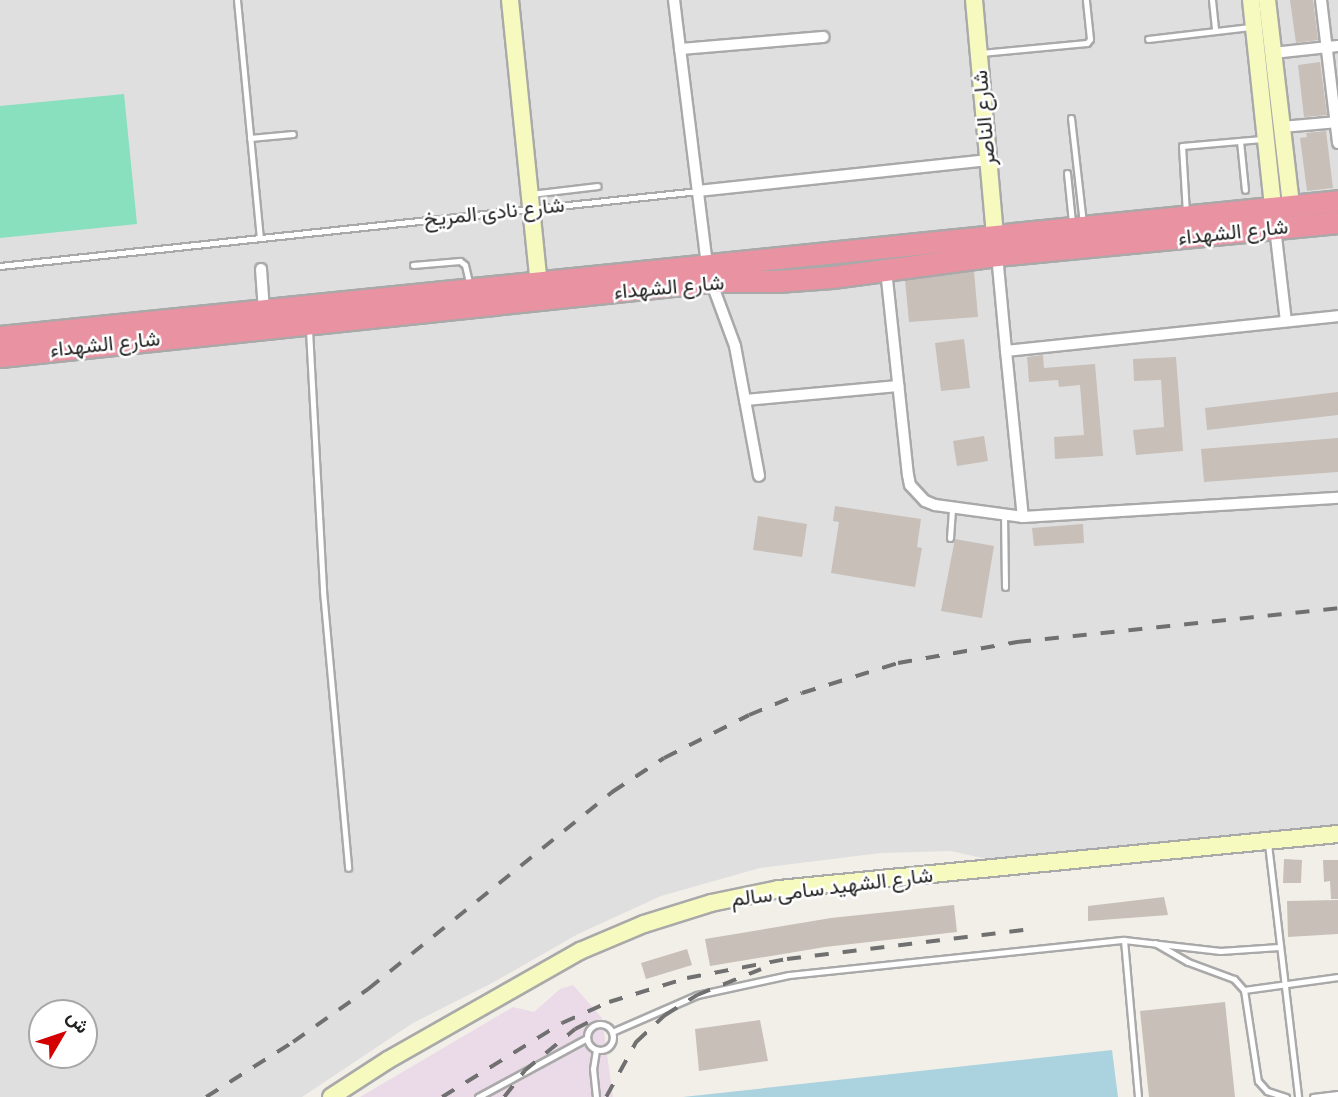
<!DOCTYPE html>
<meta charset="utf-8">
<style>
body{margin:0}
#map{position:relative;width:1338px;height:1097px;overflow:hidden;background:#f2efe9;font-family:Cabin,Vazirmatn,sans-serif}
div>[style]{position:absolute}
[style*='--x']{left:calc(var(--x)*1px);top:calc(var(--y)*1px);width:calc(var(--w)*1px);rotate:calc(var(--a)*1deg)}
.residential>*{inset:0;background:#e0dfdf}
.industrial>*{inset:0;background:#ebdbe8}
.pitch>*{inset:0;background:#88e0be}
.water>*{inset:0;background:#aad3df}
.building>*{inset:0;background:#c7bfb8}
.roads{filter:drop-shadow(2px 0 #a9a9a9) drop-shadow(-2px 0 #a9a9a9) drop-shadow(0 2px #a9a9a9) drop-shadow(0 -2px #a9a9a9)}
.lane>*{height:5px;margin:-2.5px;padding:0 2.5px;transform-origin:2.5px;border-radius:2.5px;background:#fff}
.lane>.ring{margin:-2.5px;padding:0;box-sizing:content-box;background:none;border:5px solid #fff;border-radius:50%}
.street>*{height:10px;margin:-5px;padding:0 5px;transform-origin:5px;border-radius:5px;background:#fff}
.secondary>*{height:16px;margin:-8px;padding:0 8px;transform-origin:8px;border-radius:8px;background:#f7fabf}
.highway>*{height:21px;margin:-10.5px;padding:0 10.5px;transform-origin:10.5px;border-radius:10.5px;background:#e892a2}
.rail>*{height:3.5px;margin-top:-1.75px;transform-origin:0;background:repeating-linear-gradient(90deg,#707070 0 14px,transparent 0 28px)}
span{translate:-50% -50%;white-space:nowrap;text-align:center;line-height:1.15;-webkit-text-stroke:5px #fff;paint-order:stroke}
.street-label{font-size:21px;color:#222}
.north{position:absolute;left:28px;top:999px;width:70px;height:70px;box-sizing:border-box;background:#fff;border:2px solid #a7a7a7;border-radius:50%;rotate:51deg;font-size:19px;font-weight:700;line-height:28px;text-align:center;color:#222}
.north::after{content:'';display:block;margin:auto;width:24px;height:32px;background:#d40000;clip-path:polygon(50% 0,100% 100%,50% 72%,0 100%)}
</style>
<div id="map">
<div class="residential">
<div style="clip-path:polygon(evenodd,0 0,1338px 0,1338px 824px,1007px 860px,991px 860px,951px 851px,881px 853px,760px 868px,661px 896px,578px 934px,494px 982px,413px 1023px,302px 1097px,0 1097px,0 0,42px 1013px,84px 1013px,84px 1055px,42px 1055px,42px 1013px)"></div>
</div>
<div class="industrial">
<div style="clip-path:polygon(573px 985px,602px 1018px,613px 1097px,360px 1097px,513px 1007px,534px 1012px,560px 989px)"></div>
</div>
<div class="pitch">
<div style="clip-path:polygon(124px 94px,137px 224px,0 238px,0 106px)"></div>
</div>
<div class="water">
<div style="clip-path:polygon(1112px 1050px,1118px 1097px,683px 1097px)"></div>
</div>
<div class="building">
<div style="clip-path:polygon(1290px 0,1313px 0,1318px 40px,1296px 43px)"></div>
<div style="clip-path:polygon(1320px 62px,1327px 115px,1304px 117px,1298px 65px)"></div>
<div style="clip-path:polygon(1326px 131px,1333px 188px,1307px 191px,1300px 138px,1307px 137px,1306px 133px)"></div>
<div style="clip-path:polygon(974px 271px,978px 317px,909px 322px,905px 280px)"></div>
<div style="clip-path:polygon(964px 339px,970px 388px,941px 391px,935px 343px)"></div>
<div style="clip-path:polygon(1043px 355px,1044px 368px,1095px 364px,1103px 456px,1055px 459px,1054px 437px,1084px 435px,1080px 385px,1059px 387px,1058px 380px,1029px 382px,1027px 357px)"></div>
<div style="clip-path:polygon(1176px 357px,1183px 451px,1136px 455px,1133px 430px,1164px 427px,1161px 380px,1134px 381px,1133px 359px)"></div>
<div style="clip-path:polygon(1338px 392px,1338px 415px,1207px 430px,1205px 408px)"></div>
<div style="clip-path:polygon(984px 436px,988px 461px,957px 466px,953px 441px)"></div>
<div style="clip-path:polygon(1338px 438px,1338px 472px,1204px 482px,1201px 449px)"></div>
<div style="clip-path:polygon(835px 506px,921px 519px,917px 547px,922px 548px,915px 587px,831px 573px,839px 522px,833px 521px)"></div>
<div style="clip-path:polygon(758px 516px,807px 524px,802px 557px,753px 550px)"></div>
<div style="clip-path:polygon(1083px 524px,1084px 543px,1034px 546px,1032px 528px)"></div>
<div style="clip-path:polygon(955px 539px,994px 546px,982px 618px,941px 611px)"></div>
<div style="clip-path:polygon(1284px 859px,1302px 860px,1301px 883px,1283px 883px)"></div>
<div style="clip-path:polygon(1323px 860px,1338px 860px,1338px 899px,1331px 899px,1330px 881px,1324px 882px)"></div>
<div style="clip-path:polygon(1164px 897px,1168px 915px,1088px 921px,1088px 906px)"></div>
<div style="clip-path:polygon(1338px 900px,1338px 934px,1288px 937px,1287px 901px)"></div>
<div style="clip-path:polygon(954px 905px,957px 932px,825px 947px,710px 966px,705px 939px,831px 918px)"></div>
<div style="clip-path:polygon(687px 949px,692px 965px,646px 979px,641px 963px)"></div>
<div style="clip-path:polygon(1225px 1002px,1235px 1097px,1149px 1097px,1140px 1011px)"></div>
<div style="clip-path:polygon(760px 1020px,768px 1061px,699px 1071px,695px 1029px)"></div>
</div>
<div class="roads">
<div class="lane">
<div style="--x:237;--y:0;--w:238;--a:84.5"></div>
<div style="--x:1212;--y:0;--w:31;--a:84"></div>
<div style="--x:1148;--y:39;--w:103;--a:-6.7"></div>
<div style="--x:981;--y:53;--w:106;--a:-5.4"></div>
<div style="--x:1087;--y:43;--w:5;--a:-53"></div>
<div style="--x:1090;--y:39;--w:39;--a:-96"></div>
<div style="--x:1071;--y:118;--w:106;--a:83.5"></div>
<div style="--x:250;--y:138;--w:43;--a:-5.3"></div>
<div style="--x:1240;--y:141;--w:49;--a:84.2"></div>
<div style="--x:1067;--y:173;--w:49;--a:84.2"></div>
<div style="--x:531;--y:194;--w:67;--a:-6.8"></div>
<div style="--x:1186;--y:213;--w:67;--a:-93.4"></div>
<div style="--x:1182;--y:146;--w:80;--a:-5"></div>
<div style="--x:413;--y:265;--w:47;--a:-4.9"></div>
<div style="--x:460;--y:261;--w:6;--a:39"></div>
<div style="--x:465;--y:265;--w:18;--a:77"></div>
<div style="--x:0;--y:266;--w:702;--a:-6.13"></div>
<div style="--x:309;--y:330;--w:261;--a:86.9"></div>
<div style="--x:323;--y:591;--w:278;--a:84.8"></div>
<div style="--x:1004;--y:514;--w:73;--a:89.2"></div>
<div style="--x:950;--y:538;--w:30;--a:-86"></div>
<div style="--x:1268;--y:844;--w:255;--a:83.2"></div>
<div style="--x:1124;--y:940;--w:158;--a:84.9"></div>
<div style="--x:1155;--y:943;--w:38;--a:30"></div>
<div style="--x:1188;--y:962;--w:49;--a:20.3"></div>
<div style="--x:1234;--y:979;--w:15;--a:48"></div>
<div style="--x:1244;--y:990;--w:92;--a:81.3"></div>
<div style="--x:1258;--y:1081;--w:13;--a:48"></div>
<div style="--x:1267;--y:1091;--w:20;--a:18"></div>
<div style="--x:1244;--y:990;--w:95;--a:-7.9"></div>
<div class="ring" style="left:587px;top:1024px;width:21px;height:21px"></div>
<div style="--x:612;--y:1032;--w:93;--a:-23.5"></div>
<div style="--x:697;--y:995;--w:94;--a:-12.3"></div>
<div style="--x:789;--y:975;--w:337;--a:-6"></div>
<div style="--x:1124;--y:940;--w:97;--a:6.5"></div>
<div style="--x:1220;--y:951;--w:59;--a:-3.9"></div>
<div style="--x:478;--y:1097;--w:124;--a:-28.4"></div>
<div style="--x:596;--y:1097;--w:28;--a:-96"></div>
<div style="--x:593;--y:1069;--w:19;--a:-81"></div>
<div style="--x:1313;--y:1097;--w:25;--a:-7"></div>
</div>
<div class="street">
<div style="--x:674;--y:0;--w:266;--a:82.9"></div>
<div style="--x:1321;--y:0;--w:144;--a:83.2"></div>
<div style="--x:680;--y:49;--w:144;--a:-4.8"></div>
<div style="--x:1273;--y:53;--w:65;--a:-6.1"></div>
<div style="--x:1282;--y:127;--w:56;--a:-5.1"></div>
<div style="--x:698;--y:191;--w:292;--a:-6.1"></div>
<div style="--x:1275;--y:228;--w:94;--a:83.3"></div>
<div style="--x:997;--y:255;--w:96;--a:84.6"></div>
<div style="--x:1006;--y:351;--w:334;--a:-6"></div>
<div style="--x:261;--y:269;--w:42;--a:85.9"></div>
<div style="--x:886;--y:270;--w:206;--a:83.9"></div>
<div style="--x:908;--y:475;--w:10;--a:79"></div>
<div style="--x:910;--y:485;--w:22;--a:47"></div>
<div style="--x:925;--y:501;--w:11;--a:22"></div>
<div style="--x:935;--y:505;--w:89;--a:7.8"></div>
<div style="--x:1023;--y:517;--w:316;--a:-3.5"></div>
<div style="--x:711;--y:281;--w:69;--a:69.7"></div>
<div style="--x:735;--y:346;--w:132;--a:79.5"></div>
<div style="--x:1006;--y:351;--w:167;--a:84.2"></div>
<div style="--x:745;--y:400;--w:154;--a:-5.2"></div>
</div>
<div class="secondary">
<div style="--x:510;--y:0;--w:295;--a:84.2"></div>
<div style="--x:974;--y:0;--w:237;--a:84.9"></div>
<div style="--x:1251;--y:0;--w:208;--a:83.9"></div>
<div style="--x:1267;--y:0;--w:206;--a:83.3"></div>
<div style="--x:331;--y:1097;--w:68;--a:-33"></div>
<div style="--x:388;--y:1060;--w:221;--a:-29.6"></div>
<div style="--x:580;--y:951;--w:69;--a:-22.9"></div>
<div style="--x:644;--y:924;--w:70;--a:-17.4"></div>
<div style="--x:711;--y:903;--w:69;--a:-11.6"></div>
<div style="--x:779;--y:889;--w:562;--a:-5.62"></div>
</div>
<div class="highway">
<div style="--x:0;--y:337;--w:1345;--a:-5.8"></div>
<div style="--x:0;--y:356;--w:715;--a:-6.02"></div>
<div style="--x:711;--y:281;--w:66;--a:0"></div>
<div style="--x:777;--y:281;--w:55;--a:-4.2"></div>
<div style="--x:832;--y:277;--w:166;--a:-7.6"></div>
<div style="--x:997;--y:255;--w:343;--a:-5.5"></div>
</div>
</div>
<div class="rail">
<div style="--x:206;--y:1097;--w:103;--a:-32.3"></div>
<div style="--x:293;--y:1042;--w:92;--a:-35.2"></div>
<div style="--x:368;--y:989;--w:314;--a:-38.9"></div>
<div style="--x:612;--y:792;--w:62;--a:-33.2"></div>
<div style="--x:664;--y:758;--w:95;--a:-26.8"></div>
<div style="--x:749;--y:715;--w:57;--a:-22.5"></div>
<div style="--x:802;--y:693;--w:101;--a:-17.4"></div>
<div style="--x:898;--y:663;--w:121;--a:-10"></div>
<div style="--x:1017;--y:642;--w:323;--a:-6"></div>
<div style="--x:442;--y:1097;--w:141;--a:-31.7"></div>
<div style="--x:562;--y:1023;--w:51;--a:-24.1"></div>
<div style="--x:609;--y:1002;--w:82;--a:-17.1"></div>
<div style="--x:687;--y:978;--w:102;--a:-10.8"></div>
<div style="--x:787;--y:959;--w:238;--a:-7"></div>
<div style="--x:504;--y:1097;--w:33;--a:-52"></div>
<div style="--x:524;--y:1071;--w:66;--a:-39.5"></div>
<div style="--x:575;--y:1029;--w:18;--a:-27"></div>
<div style="--x:606;--y:1097;--w:63;--a:-61.4"></div>
<div style="--x:636;--y:1042;--w:40;--a:-43"></div>
<div style="--x:665;--y:1015;--w:38;--a:-32"></div>
<div style="--x:697;--y:995;--w:69;--a:-22.1"></div>
</div>
<div class="street-label">
<span style="left:984px;top:118px;rotate:-95deg">شارع الناصر</span>
<span style="left:494px;top:212px;rotate:-6deg">شارع نادى المريخ</span>
<span style="left:1233px;top:232px;rotate:-6deg">شارع الشهداء</span>
<span style="left:669px;top:287px;rotate:-5deg">شارع الشهداء</span>
<span style="left:105px;top:344px;rotate:-6deg">شارع الشهداء</span>
<span style="left:832px;top:887px;rotate:-7deg">شارع الشهيد سامى سالم</span>
</div>
<div class="north">ش</div>
</div>
